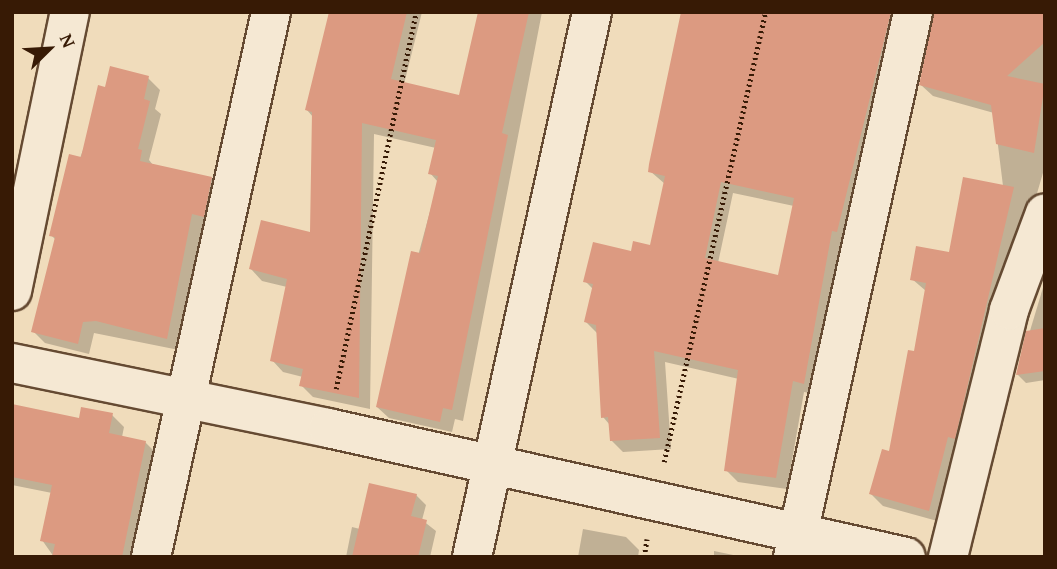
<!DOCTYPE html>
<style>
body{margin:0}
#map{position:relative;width:1057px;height:569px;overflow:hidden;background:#f0dcbb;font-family:"Gentium Book Plus",serif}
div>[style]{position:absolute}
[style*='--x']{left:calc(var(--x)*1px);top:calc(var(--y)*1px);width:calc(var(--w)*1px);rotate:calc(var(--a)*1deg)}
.shadow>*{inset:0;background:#0003}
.building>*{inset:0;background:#dc9a81}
.path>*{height:4.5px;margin-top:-2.25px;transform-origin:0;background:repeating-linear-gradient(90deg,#371a05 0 2px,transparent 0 5.5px)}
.roads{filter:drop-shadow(2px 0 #654a32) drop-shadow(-2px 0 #654a32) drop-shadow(0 2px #654a32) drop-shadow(0 -2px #654a32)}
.minor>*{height:38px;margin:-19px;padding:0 19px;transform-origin:19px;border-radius:19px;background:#f5e8d3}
.tertiary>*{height:38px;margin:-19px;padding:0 19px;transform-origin:19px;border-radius:19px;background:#f5e8d3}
span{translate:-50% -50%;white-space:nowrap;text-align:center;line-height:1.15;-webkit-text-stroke:5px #f5e8d3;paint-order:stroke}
.frame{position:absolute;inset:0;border:14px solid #371a05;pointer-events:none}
.north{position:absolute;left:14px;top:14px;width:70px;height:70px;-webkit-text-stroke:5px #f5e8d3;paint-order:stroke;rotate:66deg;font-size:19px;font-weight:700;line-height:28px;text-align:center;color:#371a05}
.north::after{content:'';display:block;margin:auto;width:24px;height:32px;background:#371a05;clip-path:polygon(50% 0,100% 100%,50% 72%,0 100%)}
</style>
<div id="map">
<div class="shadow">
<div style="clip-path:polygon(331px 12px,422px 12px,404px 84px,461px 97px,480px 12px,542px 12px,463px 421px,455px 419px,452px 432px,389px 418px,377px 407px,438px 182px,430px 173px,436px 148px,374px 134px,370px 409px,313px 397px,301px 385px,303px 377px,283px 372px,272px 360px,287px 287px,262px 281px,251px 269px,312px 234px,313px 117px,307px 110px)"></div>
<div style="clip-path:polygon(evenodd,687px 12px,909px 12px,816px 394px,804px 392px,787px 489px,738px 482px,726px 470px,739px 379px,665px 362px,671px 449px,623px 452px,611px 440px,610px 425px,603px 417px,598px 334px,586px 322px,594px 290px,585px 281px,632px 253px,652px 247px,665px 184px,650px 171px,687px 12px,733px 193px,794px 206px,780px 277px,718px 263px,733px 193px)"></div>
<div style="clip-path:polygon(1045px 12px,1045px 166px,941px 522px,883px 506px,871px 494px,890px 453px,916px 353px,926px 291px,912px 279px,950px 254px,1003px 186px,994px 113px,933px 96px,921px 85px)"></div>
<div style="clip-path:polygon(148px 78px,160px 90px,155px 109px,161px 114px,149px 160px,153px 165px,211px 178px,223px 190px,215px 227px,203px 225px,179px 350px,94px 333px,89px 354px,45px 343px,33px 331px,56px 240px,51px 235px,106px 89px)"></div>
<div style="clip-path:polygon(1045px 281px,1045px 380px,1026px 383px,1017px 374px)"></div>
<div style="clip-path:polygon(12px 406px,80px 420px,112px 415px,124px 427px,122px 437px,145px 442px,157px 454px,143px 557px,54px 557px,42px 540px,52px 493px,12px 485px)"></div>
<div style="clip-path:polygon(416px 495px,426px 505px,422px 520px,436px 531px,430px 557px,346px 557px,352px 527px,360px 529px)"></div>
<div style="clip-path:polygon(583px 529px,626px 537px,639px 550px,638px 557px,578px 557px)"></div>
<div style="clip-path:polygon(714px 551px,743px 557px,714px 557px)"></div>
</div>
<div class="building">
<div style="clip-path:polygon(329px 12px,407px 12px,391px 79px,459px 95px,478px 12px,529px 12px,502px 133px,508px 135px,452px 410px,443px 408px,440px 422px,376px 407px,411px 251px,420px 253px,438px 176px,428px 174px,436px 140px,362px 123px,359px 398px,299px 386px,303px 369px,270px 361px,287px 279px,249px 269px,261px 220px,310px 232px,312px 112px,305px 110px)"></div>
<div style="clip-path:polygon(evenodd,681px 12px,891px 12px,837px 232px,832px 231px,804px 384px,793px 381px,776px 478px,724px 471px,738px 370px,654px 351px,660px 438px,610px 441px,608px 417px,601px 418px,596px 325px,584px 322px,593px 284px,583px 282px,593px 242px,631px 251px,633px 241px,650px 245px,665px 176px,648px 172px,649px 164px,681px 12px,721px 182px,794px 198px,778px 275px,705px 258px,721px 182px)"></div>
<div style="clip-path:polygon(934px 12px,1045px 12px,1045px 42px,1007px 76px,1045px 84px,1034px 153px,996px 144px,991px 105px,919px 85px)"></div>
<div style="clip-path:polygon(110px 66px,149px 76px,144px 99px,150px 101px,138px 149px,142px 150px,140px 161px,212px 177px,204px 217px,192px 214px,167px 339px,96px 321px,83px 322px,78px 344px,31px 332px,55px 237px,49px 236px,69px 154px,81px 157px,98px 85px,105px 87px)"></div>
<div style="clip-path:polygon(963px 177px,1014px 187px,955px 439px,948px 437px,929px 511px,869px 494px,882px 449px,889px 451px,908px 350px,914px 351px,926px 283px,910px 280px,916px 246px,949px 252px)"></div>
<div style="clip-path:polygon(1045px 328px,1045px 371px,1016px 375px,1026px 331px)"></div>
<div style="clip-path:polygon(12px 404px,79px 418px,81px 407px,113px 413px,109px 433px,146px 441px,122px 557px,52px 557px,55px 544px,40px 541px,52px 485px,12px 477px)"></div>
<div style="clip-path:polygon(369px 483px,417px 494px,411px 516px,427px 520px,418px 557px,352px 557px)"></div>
</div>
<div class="path">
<div style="--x:336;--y:389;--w:385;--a:-78"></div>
<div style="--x:664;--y:462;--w:461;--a:-77.3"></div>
<div style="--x:644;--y:557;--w:18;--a:-81"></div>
</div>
<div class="roads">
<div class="minor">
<div style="--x:12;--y:291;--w:285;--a:-78.3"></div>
<div style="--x:12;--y:363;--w:323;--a:11.6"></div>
<div style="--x:328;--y:428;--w:592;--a:12.58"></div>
<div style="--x:151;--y:557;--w:558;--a:-77.58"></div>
<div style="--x:793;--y:557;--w:558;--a:-77.58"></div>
<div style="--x:948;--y:557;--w:254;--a:-76.1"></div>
<div style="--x:1009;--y:310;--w:103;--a:-69.6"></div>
</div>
<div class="tertiary">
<div style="--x:472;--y:557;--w:558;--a:-77.58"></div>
</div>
</div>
<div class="frame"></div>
<div class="north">N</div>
</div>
